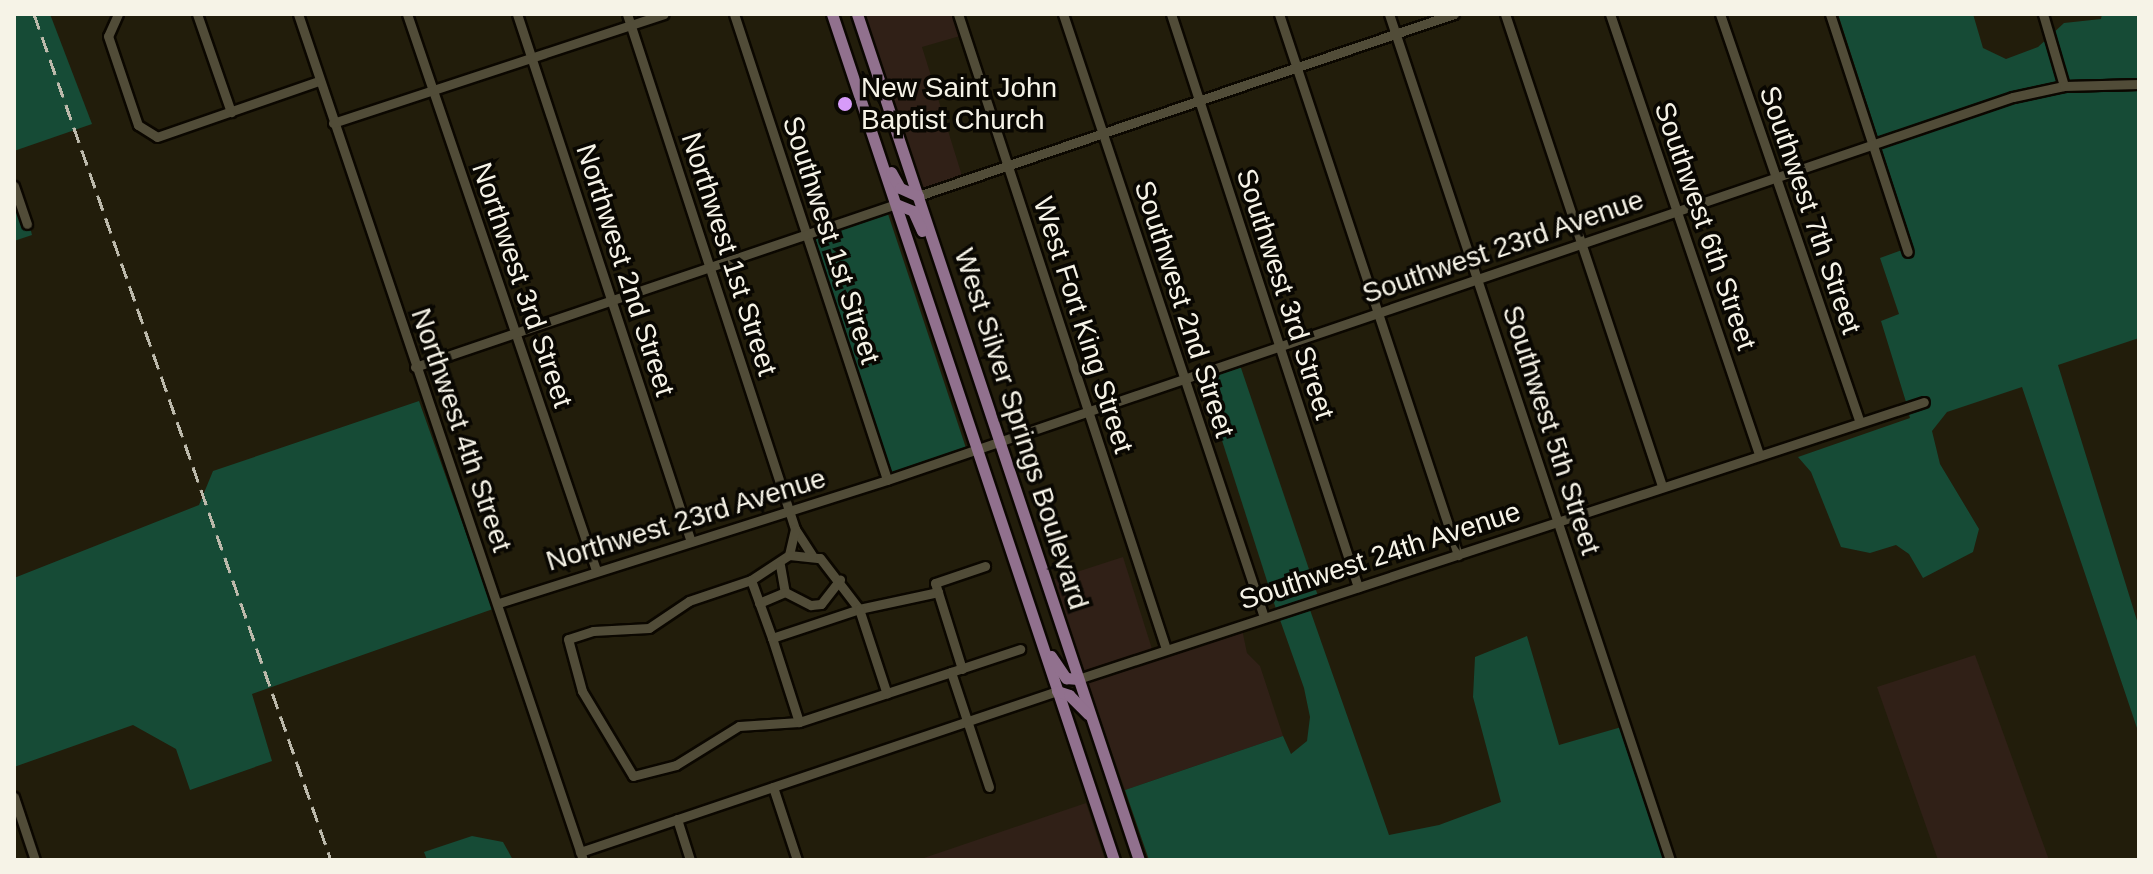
<!DOCTYPE html>
<style>
body{margin:0}
#map{position:relative;width:2153px;height:874px;overflow:hidden;background:#221d0b;font-family:Helvetica,sans-serif}
div>[style]{position:absolute}
[style*='--x']{left:calc(var(--x)*1px);top:calc(var(--y)*1px);width:calc(var(--w)*1px);rotate:calc(var(--a)*1deg)}
.commercial>*{inset:0;background:#302017}
.green>*{inset:0;background:#164b36}
.roads{filter:drop-shadow(2px 0 #0b0700) drop-shadow(-2px 0 #0b0700) drop-shadow(0 2px #0b0700) drop-shadow(0 -2px #0b0700)}
.minor>*{height:9px;margin:-4.5px;padding:0 4.5px;transform-origin:4.5px;border-radius:4.5px;background:#514c38}
.major>*{height:11px;margin:-5.5px;padding:0 5.5px;transform-origin:5.5px;border-radius:5.5px;background:#91718e}
.rail>*{height:3px;margin-top:-1.5px;transform-origin:0;background:repeating-linear-gradient(90deg,#bcb9ab 0 16px,transparent 0 24px)}
.dots>*{width:22px;height:22px;translate:-50% -50%;box-sizing:border-box;border:4px solid #090702;border-radius:50%}
span{translate:-50% -50%;white-space:nowrap;text-align:center;line-height:1.15;-webkit-text-stroke:7px #090702;paint-order:stroke}
.poi-label{font-size:28px;color:#f6f3e7}
.left{translate:0 -50%;text-align:left}
.street-label{font-size:28px;color:#f6f3e7}
.frame{position:absolute;inset:0;border:16px solid #f6f3e7;pointer-events:none}
</style>
<div id="map">
<div class="commercial">
<div style="clip-path:polygon(863px 14px,953px 14px,960px 36px,922px 47px,963px 179px,922px 191px)"></div>
<div style="clip-path:polygon(1123px 557px,1152px 649px,1084px 672px,1052px 580px)"></div>
<div style="clip-path:polygon(1242px 629px,1247px 653px,1260px 666px,1283px 736px,1125px 790px,1087px 681px)"></div>
<div style="clip-path:polygon(1975px 655px,2049px 860px,1938px 860px,1877px 687px)"></div>
<div style="clip-path:polygon(1086px 803px,1105px 860px,918px 860px)"></div>
</div>
<div class="green">
<div style="clip-path:polygon(14px 14px,50px 14px,92px 124px,14px 151px)"></div>
<div style="clip-path:polygon(1838px 14px,1973px 14px,1983px 48px,2006px 59px,2038px 47px,2064px 23px,2101px 19px,2102px 14px,2139px 14px,2139px 338px,2058px 365px,2139px 627px,2139px 734px,2022px 387px,1947px 412px,1932px 431px,1940px 464px,1979px 529px,1973px 552px,1923px 578px,1909px 554px,1896px 545px,1870px 553px,1841px 547px,1811px 472px,1798px 457px,1910px 418px,1908px 411px,1930px 404px,1927px 396px,1906px 402px,1881px 321px,1899px 314px,1880px 258px,1902px 250px,1905px 258px,1914px 255px,1913px 246px)"></div>
<div style="clip-path:polygon(14px 201px,23px 229px,30px 227px,32px 235px,14px 241px)"></div>
<div style="clip-path:polygon(887px 211px,966px 448px,891px 476px,812px 237px)"></div>
<div style="clip-path:polygon(1240px 365px,1318px 596px,1276px 609px,1202px 378px)"></div>
<div style="clip-path:polygon(419px 401px,493px 609px,252px 694px,272px 761px,190px 790px,176px 749px,133px 725px,14px 767px,14px 578px,199px 505px,213px 471px)"></div>
<div style="clip-path:polygon(1309px 607px,1389px 835px,1439px 825px,1501px 802px,1473px 697px,1475px 657px,1527px 636px,1559px 745px,1625px 726px,1668px 860px,1149px 860px,1125px 790px,1283px 736px,1291px 754px,1307px 741px,1310px 717px,1304px 688px,1279px 617px)"></div>
<div style="clip-path:polygon(472px 836px,503px 842px,513px 860px,427px 860px,424px 852px)"></div>
</div>
<div class="roads">
<div class="minor">
<div style="--x:118;--y:14;--w:24;--a:114"></div>
<div style="--x:108;--y:36;--w:94;--a:71.4"></div>
<div style="--x:138;--y:125;--w:22;--a:32"></div>
<div style="--x:157;--y:137;--w:171;--a:-19.1"></div>
<div style="--x:197;--y:14;--w:104;--a:70.9"></div>
<div style="--x:298;--y:14;--w:893;--a:71.38"></div>
<div style="--x:407;--y:14;--w:587;--a:71.23"></div>
<div style="--x:517;--y:14;--w:553;--a:71.76"></div>
<div style="--x:627;--y:14;--w:542;--a:71.93"></div>
<div style="--x:795;--y:529;--w:31;--a:57"></div>
<div style="--x:734;--y:14;--w:490;--a:71.8"></div>
<div style="--x:958;--y:14;--w:668;--a:71.86"></div>
<div style="--x:1063;--y:14;--w:636;--a:71.57"></div>
<div style="--x:1171;--y:14;--w:603;--a:71.93"></div>
<div style="--x:1279;--y:14;--w:570;--a:71.69"></div>
<div style="--x:1389;--y:14;--w:891;--a:71.63"></div>
<div style="--x:1505;--y:14;--w:496;--a:71.6"></div>
<div style="--x:1610;--y:14;--w:462;--a:71.3"></div>
<div style="--x:1720;--y:14;--w:430;--a:71.1"></div>
<div style="--x:1830;--y:14;--w:250;--a:71.9"></div>
<div style="--x:2043;--y:14;--w:75;--a:73.7"></div>
<div style="--x:333;--y:123;--w:348;--a:-18.2"></div>
<div style="--x:14;--y:186;--w:40;--a:71.1"></div>
<div style="--x:918;--y:196;--w:566;--a:-18.76"></div>
<div style="--x:415;--y:367;--w:508;--a:-18.72"></div>
<div style="--x:795;--y:529;--w:27;--a:103"></div>
<div style="--x:789;--y:555;--w:45;--a:146.7"></div>
<div style="--x:751;--y:580;--w:65;--a:161.3"></div>
<div style="--x:689;--y:601;--w:48;--a:146"></div>
<div style="--x:649;--y:628;--w:56;--a:176.9"></div>
<div style="--x:593;--y:631;--w:26;--a:162"></div>
<div style="--x:568;--y:639;--w:54;--a:74.9"></div>
<div style="--x:582;--y:691;--w:99;--a:59"></div>
<div style="--x:633;--y:776;--w:44;--a:-14.3"></div>
<div style="--x:676;--y:765;--w:74;--a:-31.8"></div>
<div style="--x:739;--y:726;--w:60;--a:-3.8"></div>
<div style="--x:799;--y:722;--w:160;--a:-18.2"></div>
<div style="--x:789;--y:555;--w:31;--a:6"></div>
<div style="--x:820;--y:558;--w:64;--a:52.6"></div>
<div style="--x:859;--y:609;--w:81;--a:-12.1"></div>
<div style="--x:780;--y:565;--w:27;--a:80"></div>
<div style="--x:751;--y:580;--w:62;--a:70.1"></div>
<div style="--x:499;--y:603;--w:407;--a:-17.6"></div>
<div style="--x:887;--y:480;--w:1189;--a:-18.79"></div>
<div style="--x:2013;--y:97;--w:52;--a:-12.2"></div>
<div style="--x:2064;--y:86;--w:75;--a:-1.5"></div>
<div style="--x:759;--y:603;--w:28;--a:-23"></div>
<div style="--x:785;--y:592;--w:29;--a:27"></div>
<div style="--x:811;--y:605;--w:10;--a:-6"></div>
<div style="--x:821;--y:604;--w:31;--a:-52"></div>
<div style="--x:962;--y:669;--w:90;--a:-107.4"></div>
<div style="--x:935;--y:583;--w:53;--a:-18.8"></div>
<div style="--x:1078;--y:679;--w:890;--a:-18.13"></div>
<div style="--x:799;--y:722;--w:88;--a:-107.8"></div>
<div style="--x:772;--y:638;--w:92;--a:-18.4"></div>
<div style="--x:859;--y:609;--w:89;--a:71.8"></div>
<div style="--x:773;--y:787;--w:77;--a:71.8"></div>
<div style="--x:989;--y:787;--w:121;--a:-108.3"></div>
<div style="--x:951;--y:672;--w:73;--a:-18.4"></div>
<div style="--x:14;--y:797;--w:66;--a:71.6"></div>
<div style="--x:677;--y:819;--w:43;--a:72.4"></div>
<div style="--x:580;--y:852;--w:503;--a:-18.65"></div>
</div>
<div class="major">
<div style="--x:832;--y:14;--w:892;--a:71.57"></div>
<div style="--x:857;--y:14;--w:892;--a:71.57"></div>
<div style="--x:891;--y:172;--w:18;--a:61"></div>
<div style="--x:900;--y:188;--w:20;--a:24"></div>
<div style="--x:896;--y:204;--w:18;--a:22"></div>
<div style="--x:913;--y:211;--w:22;--a:66"></div>
<div style="--x:1051;--y:656;--w:27;--a:56"></div>
<div style="--x:1066;--y:678;--w:12;--a:5"></div>
<div style="--x:1057;--y:691;--w:13;--a:18"></div>
<div style="--x:1069;--y:695;--w:27;--a:45"></div>
</div>
</div>
<div class="rail">
<div style="--x:34;--y:14;--w:897;--a:70.66"></div>
</div>
<div class="dots">
<div style="left:845px;top:104px;background:#d79bf9"></div>
</div>
<div class="poi-label">
<span class="left" style="left:861px;top:104px">New Saint John<br>Baptist Church</span>
</div>
<div class="street-label">
<span style="left:1810px;top:210px;rotate:71deg">Southwest 7th Street</span>
<span style="left:1705px;top:226px;rotate:71deg">Southwest 6th Street</span>
<span style="left:831px;top:240px;rotate:72deg">Southwest 1st Street</span>
<span style="left:1503px;top:247px;rotate:-19deg">Southwest 23rd Avenue</span>
<span style="left:729px;top:254px;rotate:72deg">Northwest 1st Street</span>
<span style="left:625px;top:270px;rotate:72deg">Northwest 2nd Street</span>
<span style="left:522px;top:285px;rotate:71deg">Northwest 3rd Street</span>
<span style="left:1285px;top:294px;rotate:72deg">Southwest 3rd Street</span>
<span style="left:1184px;top:309px;rotate:72deg">Southwest 2nd Street</span>
<span style="left:1083px;top:325px;rotate:72deg">West Fort King Street</span>
<span style="left:1021px;top:429px;rotate:72deg">West Silver Springs Boulevard</span>
<span style="left:461px;top:430px;rotate:71deg">Northwest 4th Street</span>
<span style="left:1551px;top:430px;rotate:72deg">Southwest 5th Street</span>
<span style="left:686px;top:520px;rotate:-17deg">Northwest 23rd Avenue</span>
<span style="left:1380px;top:556px;rotate:-18deg">Southwest 24th Avenue</span>
</div>
<div class="frame"></div>
</div>
